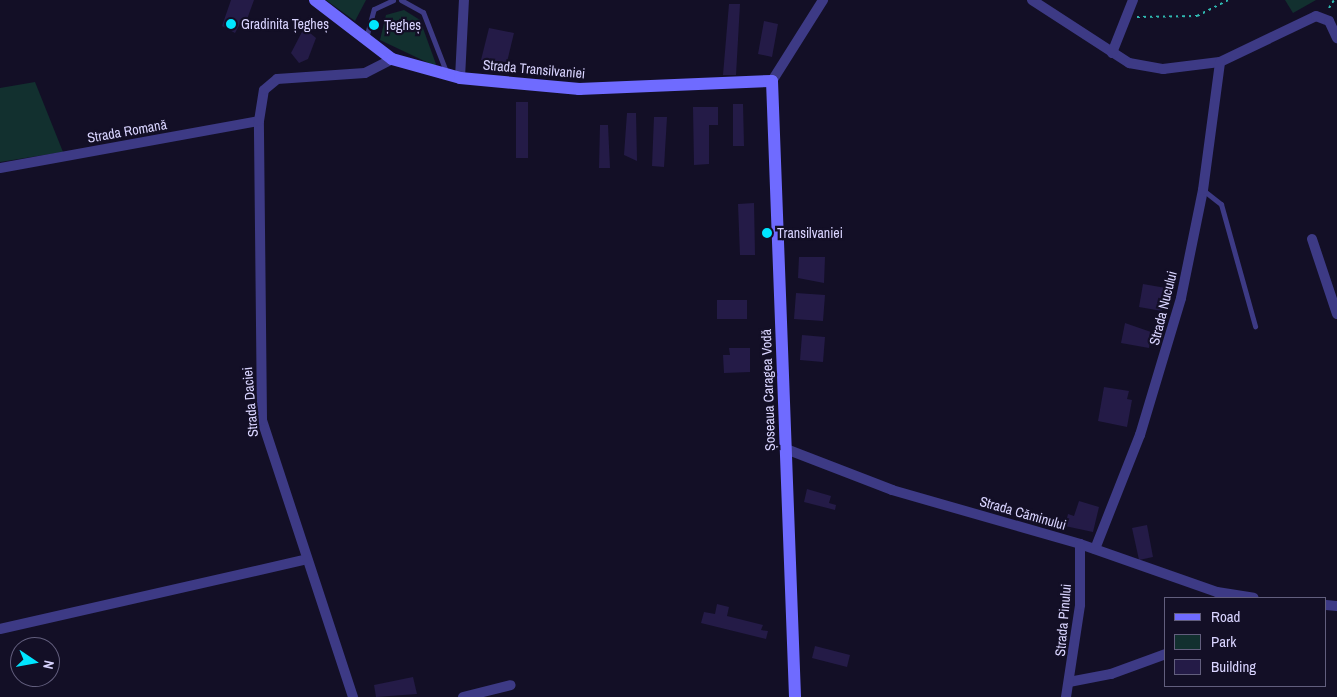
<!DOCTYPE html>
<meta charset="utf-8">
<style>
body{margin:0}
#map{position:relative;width:1337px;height:697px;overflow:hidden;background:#130f26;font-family:"Archivo Narrow",sans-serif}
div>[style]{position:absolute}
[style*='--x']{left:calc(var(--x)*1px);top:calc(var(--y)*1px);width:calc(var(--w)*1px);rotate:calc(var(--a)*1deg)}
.green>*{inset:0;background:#12302f}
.building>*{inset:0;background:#241b47}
.path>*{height:2px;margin-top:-1px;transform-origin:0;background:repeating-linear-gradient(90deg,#2fb8b0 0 2.5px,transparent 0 6.5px)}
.lane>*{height:5px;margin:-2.5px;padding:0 2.5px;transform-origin:2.5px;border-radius:2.5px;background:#3d3a85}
.street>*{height:10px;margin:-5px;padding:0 5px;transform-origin:5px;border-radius:5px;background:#3d3a85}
.secondary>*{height:12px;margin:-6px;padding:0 6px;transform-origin:6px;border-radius:6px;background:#6f6bff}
.dots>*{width:14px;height:14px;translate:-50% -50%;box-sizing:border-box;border:2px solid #130f26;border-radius:50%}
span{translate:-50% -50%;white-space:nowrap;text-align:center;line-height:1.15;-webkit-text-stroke:4.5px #130f26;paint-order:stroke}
.poi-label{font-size:14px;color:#d9d4ff}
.left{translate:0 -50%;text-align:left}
.street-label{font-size:14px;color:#d9d4ff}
.legend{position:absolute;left:1164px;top:597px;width:162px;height:90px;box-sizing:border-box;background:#130f26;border:1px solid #625e7d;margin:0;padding:6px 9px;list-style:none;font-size:15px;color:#d9d4ff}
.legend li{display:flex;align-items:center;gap:10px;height:25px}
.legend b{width:25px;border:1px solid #625e7d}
.north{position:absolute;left:10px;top:637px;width:50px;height:50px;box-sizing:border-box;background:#130f26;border:1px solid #625e7d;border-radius:50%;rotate:102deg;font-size:14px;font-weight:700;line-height:20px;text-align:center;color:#d9d4ff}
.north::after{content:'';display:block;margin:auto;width:18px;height:22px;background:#00e5ff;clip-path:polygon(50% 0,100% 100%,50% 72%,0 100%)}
</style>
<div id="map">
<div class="green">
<div style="clip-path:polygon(326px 0,366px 0,355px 21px)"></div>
<div style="clip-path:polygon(1285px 0,1316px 0,1293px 13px)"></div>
<div style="clip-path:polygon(404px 10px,420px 20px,437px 67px,380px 40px,386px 15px)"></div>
<div style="clip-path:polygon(35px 82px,63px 152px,0 162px,0 88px)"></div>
</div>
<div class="building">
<div style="clip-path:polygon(231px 0,254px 0,246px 22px,242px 20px,235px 33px,222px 26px)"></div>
<div style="clip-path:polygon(729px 4px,740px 4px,736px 75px,723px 75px)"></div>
<div style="clip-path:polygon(764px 21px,778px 24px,772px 57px,758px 54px)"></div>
<div style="clip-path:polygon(304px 28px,316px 38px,308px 59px,299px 63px,291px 53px)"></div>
<div style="clip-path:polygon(489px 28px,514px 33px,507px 62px,481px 60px)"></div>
<div style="clip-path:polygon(516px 102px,528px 102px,528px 158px,516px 158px)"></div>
<div style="clip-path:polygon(733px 104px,743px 104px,744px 146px,733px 146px)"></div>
<div style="clip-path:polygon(693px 107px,718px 107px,718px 125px,709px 125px,709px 164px,694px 165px)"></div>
<div style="clip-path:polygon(627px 113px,636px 113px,637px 161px,624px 155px)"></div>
<div style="clip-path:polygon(654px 117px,667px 117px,664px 167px,652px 166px)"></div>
<div style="clip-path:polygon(600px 125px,608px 125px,610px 168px,599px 168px)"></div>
<div style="clip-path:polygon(754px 203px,755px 255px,740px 255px,738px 204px)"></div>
<div style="clip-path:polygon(799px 257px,825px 257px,824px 283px,798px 278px)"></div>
<div style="clip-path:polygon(1143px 284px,1166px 288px,1162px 311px,1139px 307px)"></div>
<div style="clip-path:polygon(796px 293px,825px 295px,823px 321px,794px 319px)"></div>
<div style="clip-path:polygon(717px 300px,747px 300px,747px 319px,717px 319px)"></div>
<div style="clip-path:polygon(1125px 323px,1151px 332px,1149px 348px,1121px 343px)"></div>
<div style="clip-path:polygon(802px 335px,825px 337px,823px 362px,800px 360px)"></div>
<div style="clip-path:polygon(729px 348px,750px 348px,750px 372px,724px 373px,723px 355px,730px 355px)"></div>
<div style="clip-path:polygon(1104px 387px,1129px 391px,1127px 399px,1132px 400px,1127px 427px,1098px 421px)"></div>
<div style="clip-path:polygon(807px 489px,831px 496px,829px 503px,836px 505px,835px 510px,804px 502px)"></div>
<div style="clip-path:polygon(1079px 501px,1099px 507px,1093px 532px,1065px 526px,1068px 514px,1074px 516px)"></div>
<div style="clip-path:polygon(1147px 525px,1153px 557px,1139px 560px,1132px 528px)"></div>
<div style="clip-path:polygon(717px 604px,729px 607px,727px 616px,763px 625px,761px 630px,768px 631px,766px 639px,701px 623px,704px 612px,715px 614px)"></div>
<div style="clip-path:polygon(815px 646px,850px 655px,847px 667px,812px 658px)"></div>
<div style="clip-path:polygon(413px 677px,417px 694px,376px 697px,374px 685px)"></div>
</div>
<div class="path">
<div style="--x:1329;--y:8;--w:9;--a:-58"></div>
<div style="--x:1137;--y:17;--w:60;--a:-1"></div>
<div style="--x:1197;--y:16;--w:36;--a:-27"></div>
</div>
<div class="lane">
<div style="--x:401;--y:0;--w:25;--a:29"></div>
<div style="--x:423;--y:12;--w:66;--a:68.8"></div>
<div style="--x:366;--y:38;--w:30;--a:-75"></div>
<div style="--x:374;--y:9;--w:21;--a:-25"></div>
<div style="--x:1203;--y:190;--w:23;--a:38"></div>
<div style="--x:1221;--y:204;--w:127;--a:74.4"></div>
</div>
<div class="street">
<div style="--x:1032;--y:0;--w:116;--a:33"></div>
<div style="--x:1129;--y:63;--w:35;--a:10"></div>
<div style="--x:1163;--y:69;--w:57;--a:-7"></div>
<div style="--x:1220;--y:62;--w:106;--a:-25.6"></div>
<div style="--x:1316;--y:16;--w:14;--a:21"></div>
<div style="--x:1329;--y:21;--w:19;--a:65"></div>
<div style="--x:1112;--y:53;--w:57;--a:-68.4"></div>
<div style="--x:460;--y:78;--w:78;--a:-87.1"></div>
<div style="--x:772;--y:81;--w:96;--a:-57.8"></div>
<div style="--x:0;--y:168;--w:263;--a:-10.3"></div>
<div style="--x:1312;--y:239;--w:79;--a:71.6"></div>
<div style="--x:786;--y:449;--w:114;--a:21.1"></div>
<div style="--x:892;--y:490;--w:196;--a:16"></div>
<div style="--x:1080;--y:544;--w:145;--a:19.3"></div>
<div style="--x:1217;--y:592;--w:37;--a:9"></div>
<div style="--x:1095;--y:549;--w:123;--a:-68.5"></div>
<div style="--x:1140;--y:435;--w:143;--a:-73.3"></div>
<div style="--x:1181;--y:298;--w:110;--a:-78.5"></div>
<div style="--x:1203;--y:190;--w:129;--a:-82.4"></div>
<div style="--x:1326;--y:605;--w:11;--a:5"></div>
<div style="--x:0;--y:629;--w:315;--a:-12.8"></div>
<div style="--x:1069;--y:682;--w:43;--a:-10.8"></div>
<div style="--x:1111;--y:674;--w:59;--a:-20"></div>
<div style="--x:353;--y:697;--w:292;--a:-108.2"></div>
<div style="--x:262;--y:420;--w:299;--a:-90.6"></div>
<div style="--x:259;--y:121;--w:31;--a:-81"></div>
<div style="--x:264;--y:90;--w:17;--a:-40"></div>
<div style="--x:277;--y:79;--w:88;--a:-3.9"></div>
<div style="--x:365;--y:73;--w:30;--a:-27"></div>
<div style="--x:463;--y:697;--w:49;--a:-14"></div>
<div style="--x:1066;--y:697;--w:93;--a:-81.3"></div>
<div style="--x:1080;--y:605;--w:61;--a:-90"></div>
</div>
<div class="secondary">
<div style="--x:315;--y:0;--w:97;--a:37.5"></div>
<div style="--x:392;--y:59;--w:71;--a:15.6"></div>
<div style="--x:460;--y:78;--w:120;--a:5.3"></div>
<div style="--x:579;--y:89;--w:193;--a:-2.4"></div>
<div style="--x:772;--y:81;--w:616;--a:87.86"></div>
</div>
<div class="dots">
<div style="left:231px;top:24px;background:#00e5ff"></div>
<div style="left:374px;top:25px;background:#00e5ff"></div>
<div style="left:767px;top:233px;background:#00e5ff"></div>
</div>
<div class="poi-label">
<span class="left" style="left:241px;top:24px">Gradinita Țegheș</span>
<span class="left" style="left:384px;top:25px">Țegheș</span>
<span class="left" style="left:777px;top:233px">Transilvaniei</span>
</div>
<div class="street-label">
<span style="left:534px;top:69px;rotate:5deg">Strada Transilvaniei</span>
<span style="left:127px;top:131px;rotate:-10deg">Strada Romană</span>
<span style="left:1163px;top:308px;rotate:-76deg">Strada Nucului</span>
<span style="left:768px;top:390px;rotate:-92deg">Șoseaua Caragea Vodă</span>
<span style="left:250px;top:402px;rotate:-95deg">Strada Daciei</span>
<span style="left:1023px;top:513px;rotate:16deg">Strada Căminului</span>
<span style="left:1063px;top:620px;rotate:-85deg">Strada Pinului</span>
</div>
<ul class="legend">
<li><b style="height:6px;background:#6f6bff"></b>Road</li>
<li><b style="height:14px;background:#12302f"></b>Park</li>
<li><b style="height:14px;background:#241b47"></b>Building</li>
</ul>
<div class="north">N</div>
</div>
